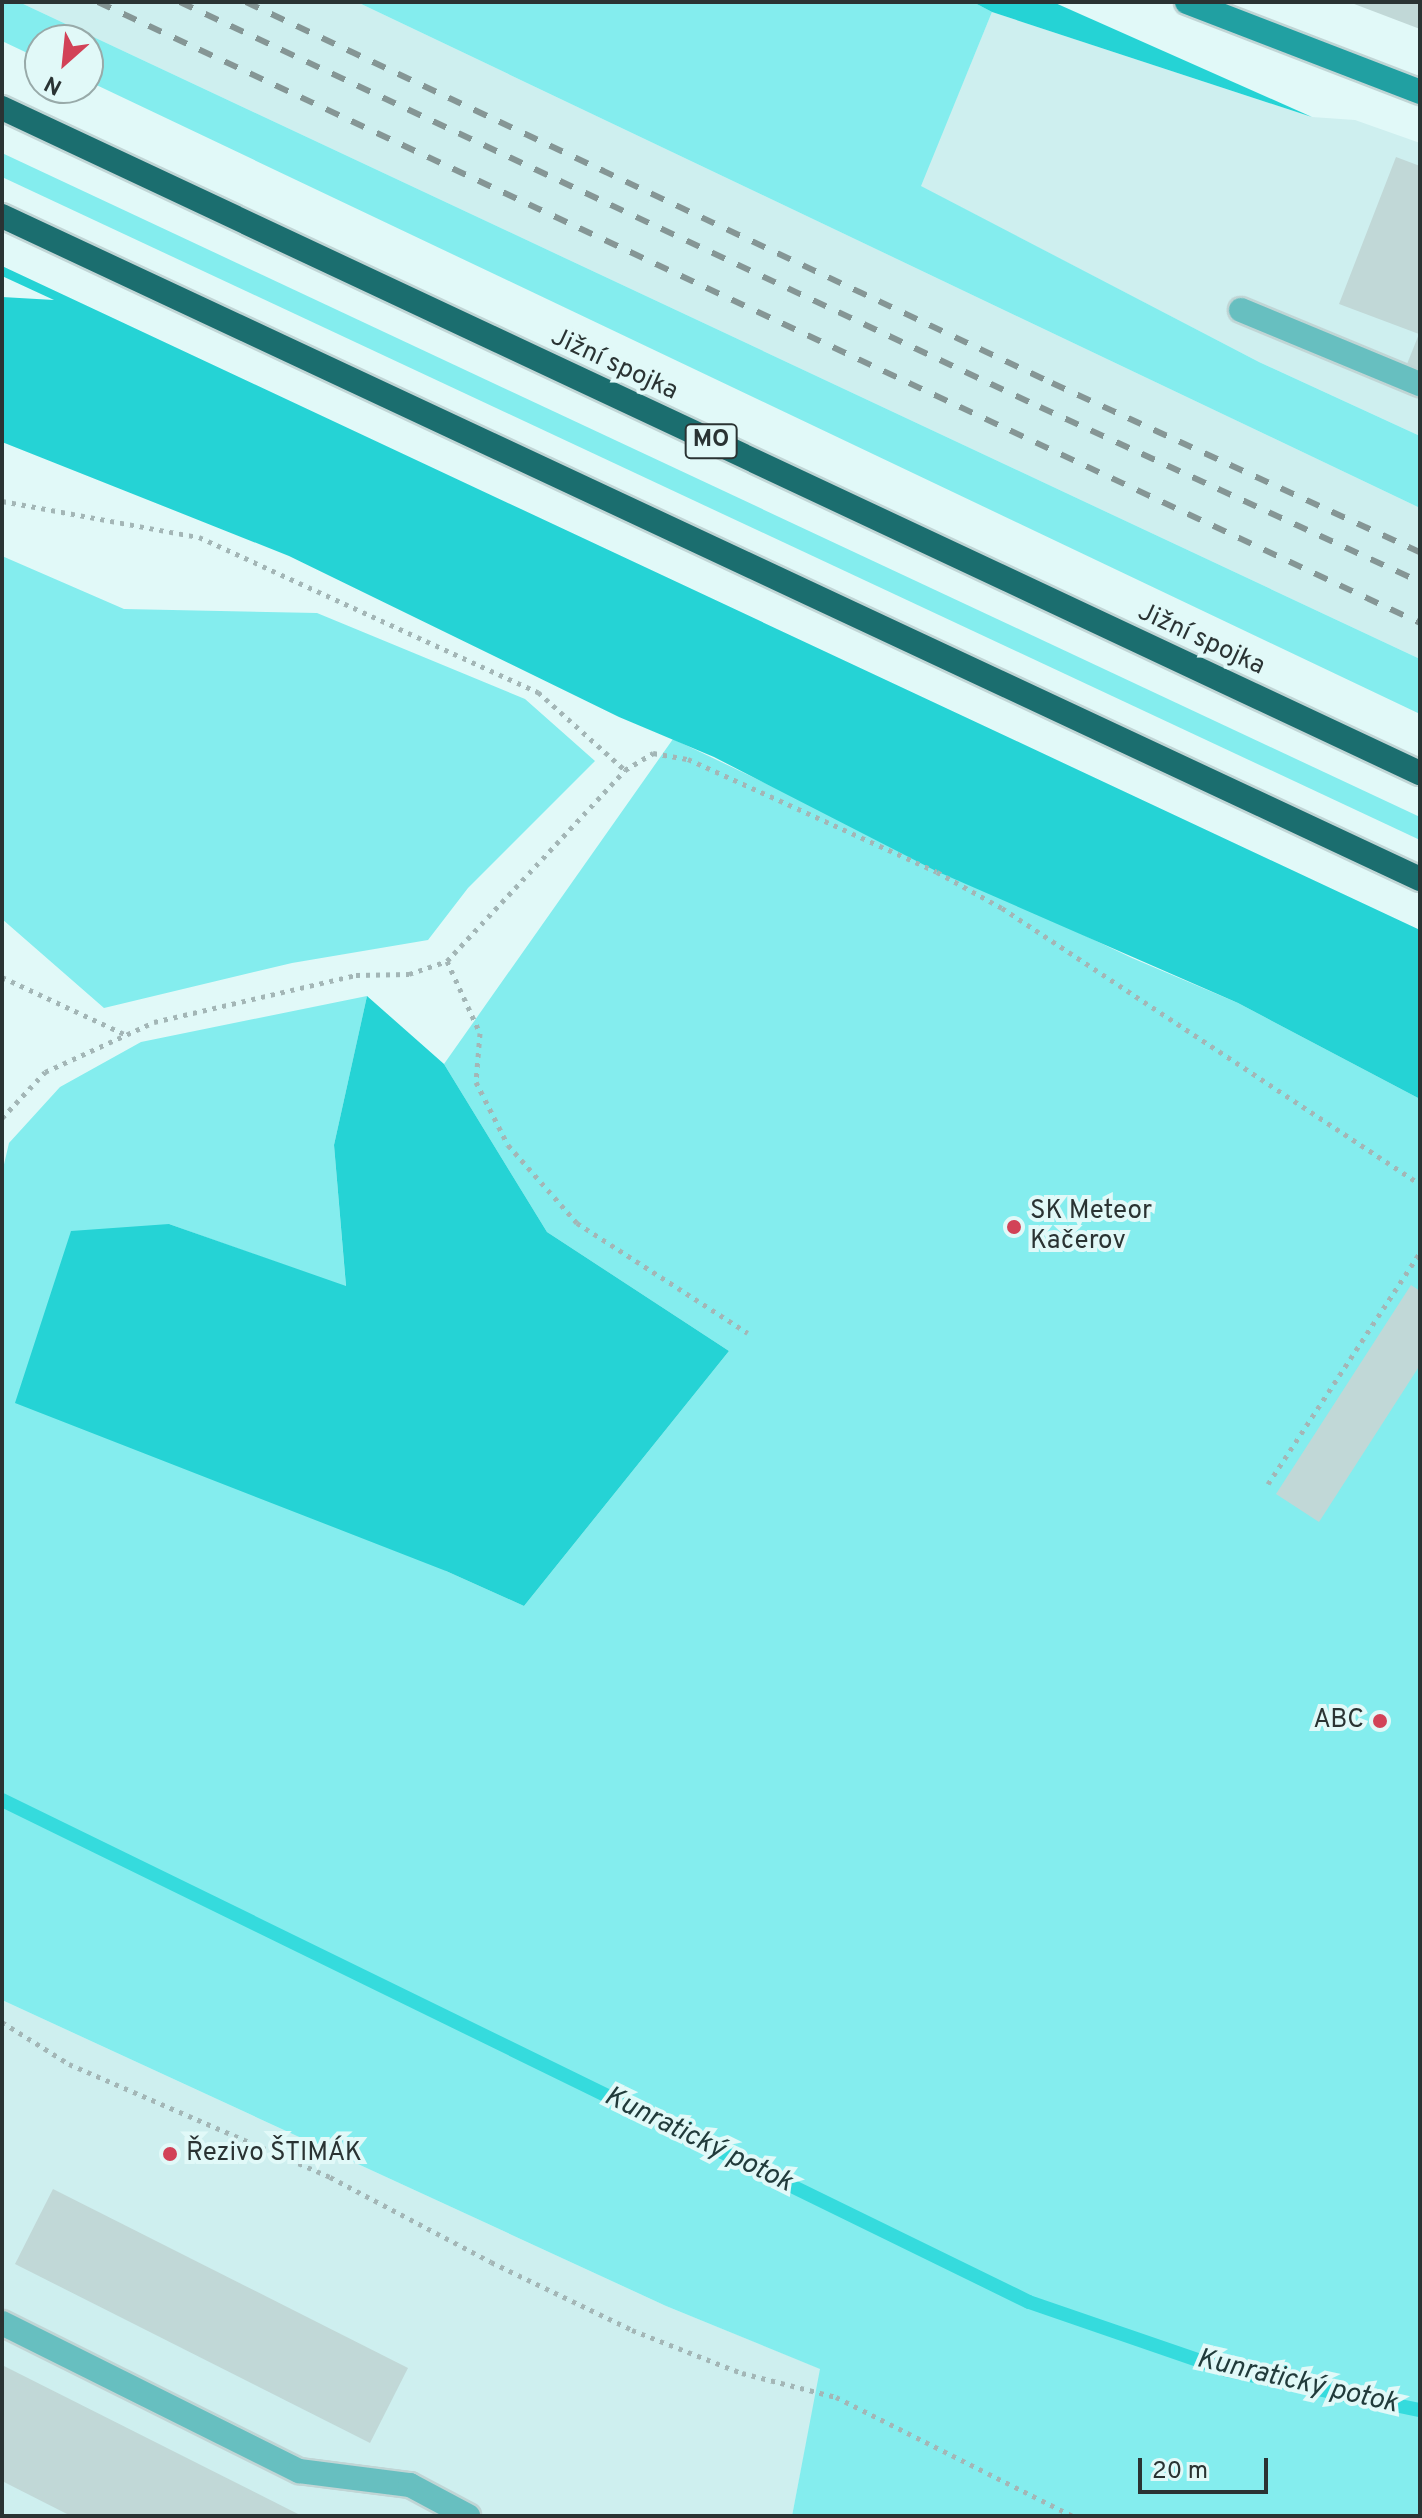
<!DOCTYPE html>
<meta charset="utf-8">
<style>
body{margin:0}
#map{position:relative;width:1422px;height:2518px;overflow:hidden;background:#e1f9f8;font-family:Overpass,sans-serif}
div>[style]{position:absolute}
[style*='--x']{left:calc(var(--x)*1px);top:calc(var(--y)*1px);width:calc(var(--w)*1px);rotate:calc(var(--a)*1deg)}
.built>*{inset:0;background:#ceefef}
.green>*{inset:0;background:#84edee}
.forest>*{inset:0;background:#25d3d5}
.stream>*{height:14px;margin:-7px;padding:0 7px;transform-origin:7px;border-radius:7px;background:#35dbdd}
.building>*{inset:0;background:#c1d8d7}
.path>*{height:5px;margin-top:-2.5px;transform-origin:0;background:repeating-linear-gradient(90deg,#a3b6b6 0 4px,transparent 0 10px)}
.roads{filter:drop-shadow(2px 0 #c0d5d5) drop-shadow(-2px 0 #c0d5d5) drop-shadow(0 2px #c0d5d5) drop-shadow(0 -2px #c0d5d5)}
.lane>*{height:24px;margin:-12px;padding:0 12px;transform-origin:12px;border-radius:12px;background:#67bfc0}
.secondary>*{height:24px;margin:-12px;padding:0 12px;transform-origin:12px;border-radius:12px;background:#21a0a2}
.highway>*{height:24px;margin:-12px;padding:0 12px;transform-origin:12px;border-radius:12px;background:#1b6e6f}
.rail>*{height:6px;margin-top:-3px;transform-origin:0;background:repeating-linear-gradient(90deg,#859695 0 14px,transparent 0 28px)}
.dots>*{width:22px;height:22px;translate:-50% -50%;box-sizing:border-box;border:4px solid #e1f9f8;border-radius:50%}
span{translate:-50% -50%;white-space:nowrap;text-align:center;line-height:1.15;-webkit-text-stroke:8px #e1f9f8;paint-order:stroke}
.shield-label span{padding:2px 6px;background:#e1f9f8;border:2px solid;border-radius:6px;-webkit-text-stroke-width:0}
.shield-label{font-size:24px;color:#2a3333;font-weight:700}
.street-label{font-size:26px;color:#2a3333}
.poi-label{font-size:26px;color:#2a3333}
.left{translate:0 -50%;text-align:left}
.right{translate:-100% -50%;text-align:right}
.water-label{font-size:28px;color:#213b3b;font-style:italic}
.frame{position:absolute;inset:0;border:4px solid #2a3333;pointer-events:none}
.north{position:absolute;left:24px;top:24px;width:80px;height:80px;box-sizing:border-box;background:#e1f9f8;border:2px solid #98aaa9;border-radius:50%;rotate:207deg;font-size:22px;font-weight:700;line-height:32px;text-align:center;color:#2a3333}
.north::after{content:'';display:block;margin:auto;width:28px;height:36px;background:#d24257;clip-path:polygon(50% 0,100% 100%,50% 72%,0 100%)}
.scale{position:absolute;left:1138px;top:2458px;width:130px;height:36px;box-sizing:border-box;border:4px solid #2a3333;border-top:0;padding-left:10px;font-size:24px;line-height:28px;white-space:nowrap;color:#2a3333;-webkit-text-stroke:6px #e1f9f8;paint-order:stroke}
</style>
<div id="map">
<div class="built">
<div style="clip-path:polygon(19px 2px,357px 2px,1420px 508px,1420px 659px)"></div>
<div style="clip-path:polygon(992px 12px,1312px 117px,1355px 120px,1420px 143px,1420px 436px,1259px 362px,920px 186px)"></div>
<div style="clip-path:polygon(2px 2000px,666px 2306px,821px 2369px,792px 2516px,2px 2516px)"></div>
</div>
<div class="green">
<div style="clip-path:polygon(2px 2px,19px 2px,1420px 659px,1420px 714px,88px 81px,88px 40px,40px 40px,40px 59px,2px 41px)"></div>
<div style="clip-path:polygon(357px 2px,973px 2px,992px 12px,921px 186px,1259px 362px,1420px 436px,1420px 508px)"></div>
<div style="clip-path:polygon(2px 153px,1420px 817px,1420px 840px,2px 177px)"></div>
<div style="clip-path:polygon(2px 556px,124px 609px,317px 613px,525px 699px,595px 761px,468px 888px,428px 940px,292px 963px,104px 1008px,2px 919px)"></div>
<div style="clip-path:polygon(673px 739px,1132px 958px,1238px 1003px,1420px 1099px,1420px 2516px,792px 2516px,820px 2369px,666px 2306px,2px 2000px,2px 1173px,9px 1143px,60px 1087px,141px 1042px,367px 996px,334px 1145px,346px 1287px,169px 1224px,446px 1571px,524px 1606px,729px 1351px,547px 1232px,444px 1064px)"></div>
</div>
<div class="forest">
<div style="clip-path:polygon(973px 2px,1053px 2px,1312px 117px,992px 12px)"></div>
<div style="clip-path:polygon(2px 266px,1420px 930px,1420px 1099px,1238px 1003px,936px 871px,714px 757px,619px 717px,289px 556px,2px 442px,2px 297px,54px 300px,2px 276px)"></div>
<div style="clip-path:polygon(367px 996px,444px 1064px,547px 1232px,729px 1351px,524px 1606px,446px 1571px,15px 1403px,71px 1231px,169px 1224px,346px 1286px,334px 1145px)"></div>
</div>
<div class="stream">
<div style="--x:2;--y:1800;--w:1143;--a:26.05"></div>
<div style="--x:1029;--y:2302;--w:208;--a:19"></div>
<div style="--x:1226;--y:2370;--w:198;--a:11.7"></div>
</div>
<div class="building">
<div style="clip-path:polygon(1349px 2px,1420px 2px,1420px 29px)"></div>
<div style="clip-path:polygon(1396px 157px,1420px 166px,1420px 369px,1407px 364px,1419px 334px,1339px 304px)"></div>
<div style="clip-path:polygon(1411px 1285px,1420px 1291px,1420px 1365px,1319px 1522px,1276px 1494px)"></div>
<div style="clip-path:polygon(53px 2189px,408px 2368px,370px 2443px,15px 2264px)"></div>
<div style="clip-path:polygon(2px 2365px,302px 2516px,71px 2516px,2px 2481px)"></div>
</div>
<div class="path">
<div style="--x:2;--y:501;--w:200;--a:10.4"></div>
<div style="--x:199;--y:537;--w:373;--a:24.6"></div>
<div style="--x:538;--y:692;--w:117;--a:41.9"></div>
<div style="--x:447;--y:961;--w:79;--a:65.4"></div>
<div style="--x:480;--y:1033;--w:49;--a:94.7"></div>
<div style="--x:476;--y:1082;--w:71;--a:63.1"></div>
<div style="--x:508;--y:1145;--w:104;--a:48.5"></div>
<div style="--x:577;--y:1223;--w:203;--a:32.8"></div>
<div style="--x:2;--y:977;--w:135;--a:25"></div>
<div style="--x:2;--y:1118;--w:63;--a:-46.9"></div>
<div style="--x:45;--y:1072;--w:120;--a:-24.6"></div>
<div style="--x:154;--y:1022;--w:207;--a:-13.1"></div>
<div style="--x:356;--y:975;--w:53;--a:-1.1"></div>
<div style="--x:409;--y:974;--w:40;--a:-18.9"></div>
<div style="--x:447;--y:961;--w:261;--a:-47"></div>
<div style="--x:625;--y:770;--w:33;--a:-31"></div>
<div style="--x:653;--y:753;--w:36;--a:10"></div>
<div style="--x:688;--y:759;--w:273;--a:24.4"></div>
<div style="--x:937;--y:872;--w:74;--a:29"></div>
<div style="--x:1002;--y:908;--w:501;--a:33.44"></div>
<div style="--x:1268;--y:1484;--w:277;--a:-56.7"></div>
<div style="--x:2;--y:2022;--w:79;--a:32.1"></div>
<div style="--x:69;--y:2064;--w:284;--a:23.4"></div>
<div style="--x:330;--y:2177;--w:182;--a:27.8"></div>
<div style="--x:491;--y:2262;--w:157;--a:25.7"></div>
<div style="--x:632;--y:2330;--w:118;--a:21.4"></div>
<div style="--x:742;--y:2373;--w:97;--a:14.3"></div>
<div style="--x:836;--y:2397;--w:265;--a:26.7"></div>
</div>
<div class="roads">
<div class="lane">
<div style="--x:1241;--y:310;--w:194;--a:22.5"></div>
<div style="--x:2;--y:2323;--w:332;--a:26.5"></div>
<div style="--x:299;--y:2471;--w:112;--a:7.2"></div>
<div style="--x:410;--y:2485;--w:66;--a:28.1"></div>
</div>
<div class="secondary">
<div style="--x:1187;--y:2;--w:250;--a:21.1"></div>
</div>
<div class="highway">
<div style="--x:2;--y:108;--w:1566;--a:25.13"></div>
<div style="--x:2;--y:216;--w:1565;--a:25.06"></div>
</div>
</div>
<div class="rail">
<div style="--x:98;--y:2;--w:1461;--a:25.16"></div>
<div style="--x:180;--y:2;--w:951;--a:25.22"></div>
<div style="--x:1040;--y:407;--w:418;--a:24.7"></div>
<div style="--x:246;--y:2;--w:892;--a:25.3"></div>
<div style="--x:1052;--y:383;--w:405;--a:24.7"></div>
</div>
<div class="dots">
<div style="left:1014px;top:1227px;background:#d24257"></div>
<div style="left:1380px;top:1721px;background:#d24257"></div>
<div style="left:170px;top:2154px;background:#d24257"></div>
</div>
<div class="shield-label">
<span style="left:711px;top:441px">MO</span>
</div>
<div class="street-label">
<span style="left:614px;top:365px;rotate:25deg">Jižní spojka</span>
<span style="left:1201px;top:640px;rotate:25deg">Jižní spojka</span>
</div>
<div class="poi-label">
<span class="left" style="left:1030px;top:1227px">SK Meteor<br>Kačerov</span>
<span class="right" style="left:1364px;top:1721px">ABC</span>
<span class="left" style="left:186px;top:2154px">Řezivo ŠTIMÁK</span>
</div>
<div class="water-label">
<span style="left:698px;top:2140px;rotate:26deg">Kunratický potok</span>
<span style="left:1297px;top:2382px;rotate:13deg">Kunratický potok</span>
</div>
<div class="frame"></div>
<div class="north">N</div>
<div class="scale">20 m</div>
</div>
